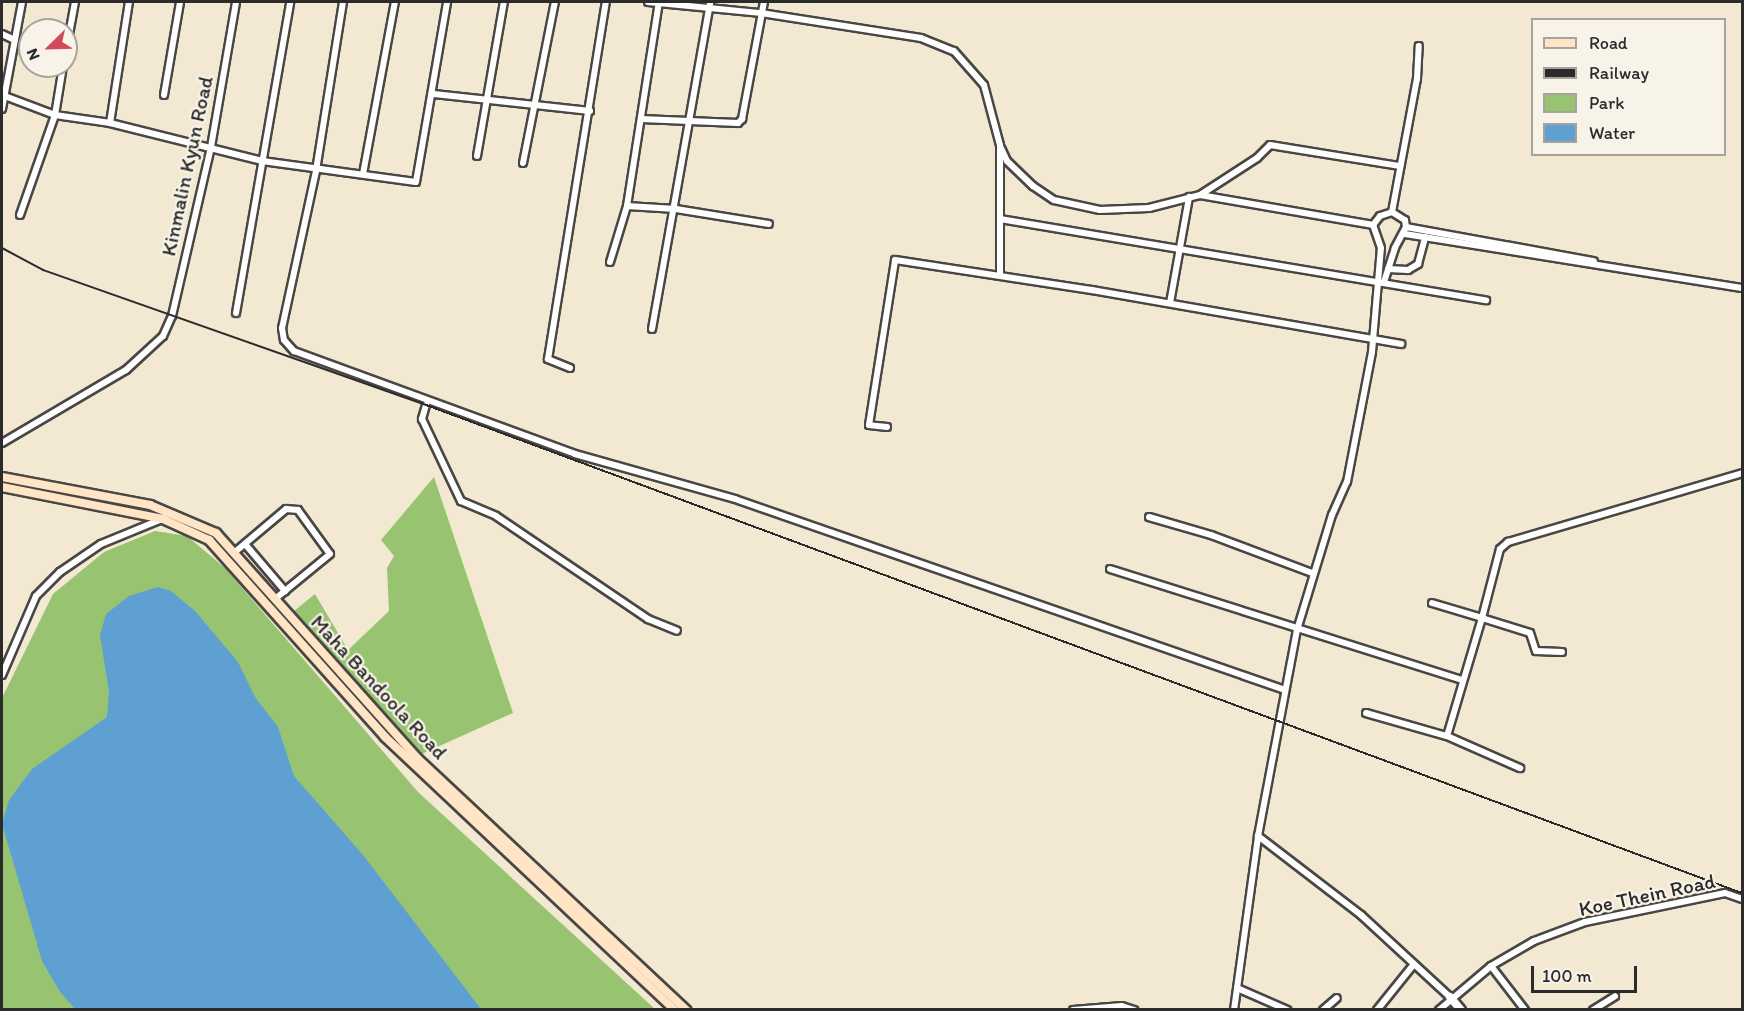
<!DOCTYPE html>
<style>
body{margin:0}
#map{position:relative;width:1744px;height:1011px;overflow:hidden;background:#f3e8d2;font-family:Itim,sans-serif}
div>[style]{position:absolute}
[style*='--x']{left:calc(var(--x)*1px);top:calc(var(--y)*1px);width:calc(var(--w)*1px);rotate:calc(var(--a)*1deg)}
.green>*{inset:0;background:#98c471}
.water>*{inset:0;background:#5fa0d2}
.roads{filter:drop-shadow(2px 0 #494744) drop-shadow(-2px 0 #494744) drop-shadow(0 2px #494744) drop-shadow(0 -2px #494744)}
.minor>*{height:6px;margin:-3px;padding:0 3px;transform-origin:3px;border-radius:3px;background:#fff}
.tertiary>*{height:8px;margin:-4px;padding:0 4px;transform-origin:4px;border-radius:4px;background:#fff}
.secondary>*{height:8px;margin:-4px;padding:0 4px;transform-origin:4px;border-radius:4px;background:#ffe4c6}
.rail>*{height:2px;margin:-1px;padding:0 1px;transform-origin:1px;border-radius:1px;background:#2b2b2b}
span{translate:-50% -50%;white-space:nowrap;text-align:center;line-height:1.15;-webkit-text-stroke:4.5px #f7f3e8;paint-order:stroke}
.street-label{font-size:21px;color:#2b2b2b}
.frame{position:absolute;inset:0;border:3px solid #2b2b2b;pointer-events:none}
.legend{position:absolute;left:1531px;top:18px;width:195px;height:138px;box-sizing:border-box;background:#f7f3e8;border:2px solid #a5a39c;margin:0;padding:8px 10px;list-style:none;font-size:18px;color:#2b2b2b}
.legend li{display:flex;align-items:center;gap:12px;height:30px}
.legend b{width:30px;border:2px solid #a5a39c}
.north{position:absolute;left:18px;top:18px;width:60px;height:60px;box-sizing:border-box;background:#f7f3e8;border:2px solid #a5a39c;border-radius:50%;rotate:247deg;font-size:16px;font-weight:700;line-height:24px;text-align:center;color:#2b2b2b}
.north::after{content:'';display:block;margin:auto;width:21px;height:27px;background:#d1495b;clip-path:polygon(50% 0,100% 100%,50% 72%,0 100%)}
.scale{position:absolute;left:1531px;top:966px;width:106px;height:27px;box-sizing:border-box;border:3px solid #2b2b2b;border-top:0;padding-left:8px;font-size:18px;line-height:21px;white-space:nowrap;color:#2b2b2b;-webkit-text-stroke:4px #f7f3e8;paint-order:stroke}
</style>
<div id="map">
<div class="green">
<div style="clip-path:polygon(434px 477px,513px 713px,415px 757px,288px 616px,315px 594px,348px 650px,389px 611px,387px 568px,394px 556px,381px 540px)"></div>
<div style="clip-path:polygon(155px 531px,187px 536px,225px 568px,418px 792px,655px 1009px,2px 1010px,2px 698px,53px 594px,104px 552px)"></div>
</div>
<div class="water">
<div style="clip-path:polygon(158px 587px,171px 591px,196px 612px,238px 662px,255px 697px,278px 727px,294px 776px,363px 855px,481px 1009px,76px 1010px,60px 992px,42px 961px,2px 824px,9px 800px,32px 769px,107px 717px,109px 692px,100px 635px,106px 614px,129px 596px)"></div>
</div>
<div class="roads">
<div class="minor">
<div style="--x:343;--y:2;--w:171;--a:99.1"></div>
<div style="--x:316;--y:171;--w:161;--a:102.2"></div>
<div style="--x:282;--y:328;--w:12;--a:81"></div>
<div style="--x:284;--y:340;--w:15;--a:48"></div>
<div style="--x:294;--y:351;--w:299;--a:20.1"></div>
<div style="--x:575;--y:454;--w:166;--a:15.7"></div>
<div style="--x:735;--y:499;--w:582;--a:19.15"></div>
<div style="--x:648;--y:2;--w:114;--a:5.6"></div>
<div style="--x:761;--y:13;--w:162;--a:8.9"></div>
<div style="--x:921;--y:38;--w:35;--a:22"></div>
<div style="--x:954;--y:51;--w:45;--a:48.6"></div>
<div style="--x:984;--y:85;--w:62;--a:75.1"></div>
<div style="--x:1000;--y:145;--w:130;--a:90"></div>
<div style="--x:2;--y:34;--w:14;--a:25"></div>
<div style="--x:66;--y:51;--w:50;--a:-79.6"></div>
<div style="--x:434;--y:94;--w:157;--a:6.2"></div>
<div style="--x:2;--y:95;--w:57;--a:20.7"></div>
<div style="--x:55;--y:115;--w:56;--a:8.3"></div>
<div style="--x:110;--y:123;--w:157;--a:14"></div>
<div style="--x:262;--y:161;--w:155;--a:7.8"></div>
<div style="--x:416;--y:182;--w:183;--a:-80.2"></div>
<div style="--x:164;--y:95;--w:94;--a:-80.2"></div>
<div style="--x:2;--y:109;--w:109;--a:-79.4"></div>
<div style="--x:641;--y:119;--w:97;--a:2.4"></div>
<div style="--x:738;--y:123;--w:6;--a:-45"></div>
<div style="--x:742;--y:119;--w:119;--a:-79.4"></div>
<div style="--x:110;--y:123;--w:122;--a:-81.1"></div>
<div style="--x:1001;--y:148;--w:14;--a:65"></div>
<div style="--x:1007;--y:161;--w:36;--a:44"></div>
<div style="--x:1033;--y:186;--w:25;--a:34"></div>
<div style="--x:1054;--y:200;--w:47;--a:12.3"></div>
<div style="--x:1100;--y:210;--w:49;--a:-2.3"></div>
<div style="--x:1149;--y:208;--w:53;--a:-14.3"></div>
<div style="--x:1200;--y:195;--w:68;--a:-33"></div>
<div style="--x:1257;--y:158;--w:18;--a:-45"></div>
<div style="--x:1270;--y:145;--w:132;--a:9.2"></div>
<div style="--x:477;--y:156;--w:156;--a:-80.1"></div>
<div style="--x:523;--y:163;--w:164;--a:-78.8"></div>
<div style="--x:363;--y:174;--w:175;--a:-79.5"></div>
<div style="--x:1200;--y:195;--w:176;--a:9.8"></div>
<div style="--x:627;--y:206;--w:49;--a:3.5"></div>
<div style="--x:676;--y:209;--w:94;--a:9.2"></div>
<div style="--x:1392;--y:212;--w:135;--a:-79.4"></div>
<div style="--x:1417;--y:79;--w:33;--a:-87"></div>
<div style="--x:20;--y:215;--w:106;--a:-70.7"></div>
<div style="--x:55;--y:115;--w:50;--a:-80.7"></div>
<div style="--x:1000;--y:219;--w:493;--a:9.5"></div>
<div style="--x:1406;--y:227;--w:191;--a:10.3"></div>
<div style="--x:1405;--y:234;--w:341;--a:9.1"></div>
<div style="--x:610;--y:262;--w:59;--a:-73.1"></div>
<div style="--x:627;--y:206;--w:206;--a:-81.1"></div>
<div style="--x:1388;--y:269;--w:20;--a:3"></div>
<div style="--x:1408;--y:270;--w:12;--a:-31"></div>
<div style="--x:1418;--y:264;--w:28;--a:-75"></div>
<div style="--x:1170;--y:303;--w:108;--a:-79.8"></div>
<div style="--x:236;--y:313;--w:316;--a:-80.1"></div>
<div style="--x:652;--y:329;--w:332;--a:-79.9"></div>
<div style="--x:570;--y:368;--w:24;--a:-158"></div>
<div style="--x:548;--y:359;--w:362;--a:-80.8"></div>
<div style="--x:426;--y:405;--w:15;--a:106"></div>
<div style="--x:422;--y:419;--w:91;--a:64.6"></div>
<div style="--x:461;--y:501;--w:38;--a:23"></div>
<div style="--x:496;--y:516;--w:184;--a:34.1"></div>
<div style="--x:648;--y:619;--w:31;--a:22"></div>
<div style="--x:887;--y:427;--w:18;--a:-174"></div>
<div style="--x:869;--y:425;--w:167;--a:-81"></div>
<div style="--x:895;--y:260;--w:199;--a:8.7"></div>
<div style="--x:1092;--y:290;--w:314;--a:9.9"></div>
<div style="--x:2;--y:443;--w:144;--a:-30.5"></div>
<div style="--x:126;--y:370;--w:50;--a:-42.6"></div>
<div style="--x:163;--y:336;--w:22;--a:-66"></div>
<div style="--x:172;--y:316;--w:173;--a:-77"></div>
<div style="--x:211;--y:147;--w:147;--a:-80.2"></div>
<div style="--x:1149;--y:517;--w:65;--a:16.2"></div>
<div style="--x:1211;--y:535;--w:108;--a:20.6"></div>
<div style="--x:245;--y:544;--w:62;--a:49.6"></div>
<div style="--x:235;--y:552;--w:67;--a:-40.1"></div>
<div style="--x:286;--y:509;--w:12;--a:5"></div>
<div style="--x:298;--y:510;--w:54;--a:54"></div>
<div style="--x:330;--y:554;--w:71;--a:140.7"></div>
<div style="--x:1110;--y:569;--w:370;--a:17.5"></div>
<div style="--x:1432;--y:603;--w:52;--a:16.7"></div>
<div style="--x:1482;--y:618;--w:71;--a:-75.4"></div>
<div style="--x:1500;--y:549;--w:11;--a:-41"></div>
<div style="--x:1508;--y:542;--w:244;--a:-16.4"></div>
<div style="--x:2;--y:675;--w:86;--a:-66.7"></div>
<div style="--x:36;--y:596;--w:34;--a:-45"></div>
<div style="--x:60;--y:572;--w:50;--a:-34.3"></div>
<div style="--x:101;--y:544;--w:66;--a:-22.3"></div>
<div style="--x:1366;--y:713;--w:84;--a:15.9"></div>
<div style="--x:1447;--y:736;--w:80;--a:23.7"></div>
<div style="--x:1447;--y:736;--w:123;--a:-73.5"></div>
<div style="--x:1482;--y:618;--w:50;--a:17.4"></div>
<div style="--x:1530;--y:633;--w:19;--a:72"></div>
<div style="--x:1536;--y:651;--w:26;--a:2"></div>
<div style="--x:1258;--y:836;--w:130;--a:37.5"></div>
<div style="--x:1361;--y:915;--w:121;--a:42.7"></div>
<div style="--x:1491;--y:966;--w:56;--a:52.3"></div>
<div style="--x:1237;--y:988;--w:55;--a:23.7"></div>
<div style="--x:1073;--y:1010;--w:49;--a:-4.7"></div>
<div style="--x:1122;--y:1006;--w:13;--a:18"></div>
<div style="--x:1234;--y:1010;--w:176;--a:-82.1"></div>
<div style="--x:1258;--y:836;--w:210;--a:-79.3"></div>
<div style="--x:1297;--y:630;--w:120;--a:-73.1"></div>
<div style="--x:1332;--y:515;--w:36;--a:-66"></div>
<div style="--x:1347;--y:482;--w:132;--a:-79.1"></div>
<div style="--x:1372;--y:352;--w:104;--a:-85.1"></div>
<div style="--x:1381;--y:248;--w:24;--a:-109"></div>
<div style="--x:1373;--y:225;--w:11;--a:-52"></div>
<div style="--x:1380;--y:216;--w:13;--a:-18"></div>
<div style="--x:1392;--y:212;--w:15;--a:32"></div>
<div style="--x:1405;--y:220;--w:7;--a:82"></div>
<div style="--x:1406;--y:227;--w:24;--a:118"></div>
<div style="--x:1395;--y:248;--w:36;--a:108"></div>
<div style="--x:1323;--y:1010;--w:18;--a:-41"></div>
<div style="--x:1377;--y:1010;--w:59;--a:-51.2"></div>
<div style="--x:1439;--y:1010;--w:68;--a:-40.2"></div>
<div style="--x:1491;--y:966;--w:50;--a:-30.2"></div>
<div style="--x:1534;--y:941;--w:54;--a:-20.4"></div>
<div style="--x:1585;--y:922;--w:143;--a:-11.7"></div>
<div style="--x:1725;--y:893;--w:18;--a:19"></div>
<div style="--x:1593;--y:1010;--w:26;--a:-32"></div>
</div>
<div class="tertiary">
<div style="--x:1450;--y:997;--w:17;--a:50"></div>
</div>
<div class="secondary">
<div style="--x:2;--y:477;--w:151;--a:10.7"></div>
<div style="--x:150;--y:505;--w:72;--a:23"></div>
<div style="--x:216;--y:533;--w:302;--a:48.2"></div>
<div style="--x:417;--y:758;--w:369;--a:43.1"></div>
<div style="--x:2;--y:487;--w:164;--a:11.2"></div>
<div style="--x:163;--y:519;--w:51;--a:24.5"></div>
<div style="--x:209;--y:540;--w:264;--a:48.2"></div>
<div style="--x:385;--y:737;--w:398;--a:43.3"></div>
</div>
</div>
<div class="rail">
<div style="--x:2;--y:248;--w:47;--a:28.2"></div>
<div style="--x:43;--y:270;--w:406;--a:19.4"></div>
<div style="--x:426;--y:405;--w:1404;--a:20.35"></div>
</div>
<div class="street-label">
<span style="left:187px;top:166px;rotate:-78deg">Kinmalin Kyun Road</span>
<span style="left:379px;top:687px;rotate:47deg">Maha Bandoola Road</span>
<span style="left:1647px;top:895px;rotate:-12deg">Koe Thein Road</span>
</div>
<div class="frame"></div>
<ul class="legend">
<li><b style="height:8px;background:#ffe4c6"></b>Road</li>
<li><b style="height:8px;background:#2b2b2b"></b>Railway</li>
<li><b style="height:16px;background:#98c471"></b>Park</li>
<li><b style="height:16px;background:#5fa0d2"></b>Water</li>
</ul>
<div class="north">N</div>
<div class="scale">100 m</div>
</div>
